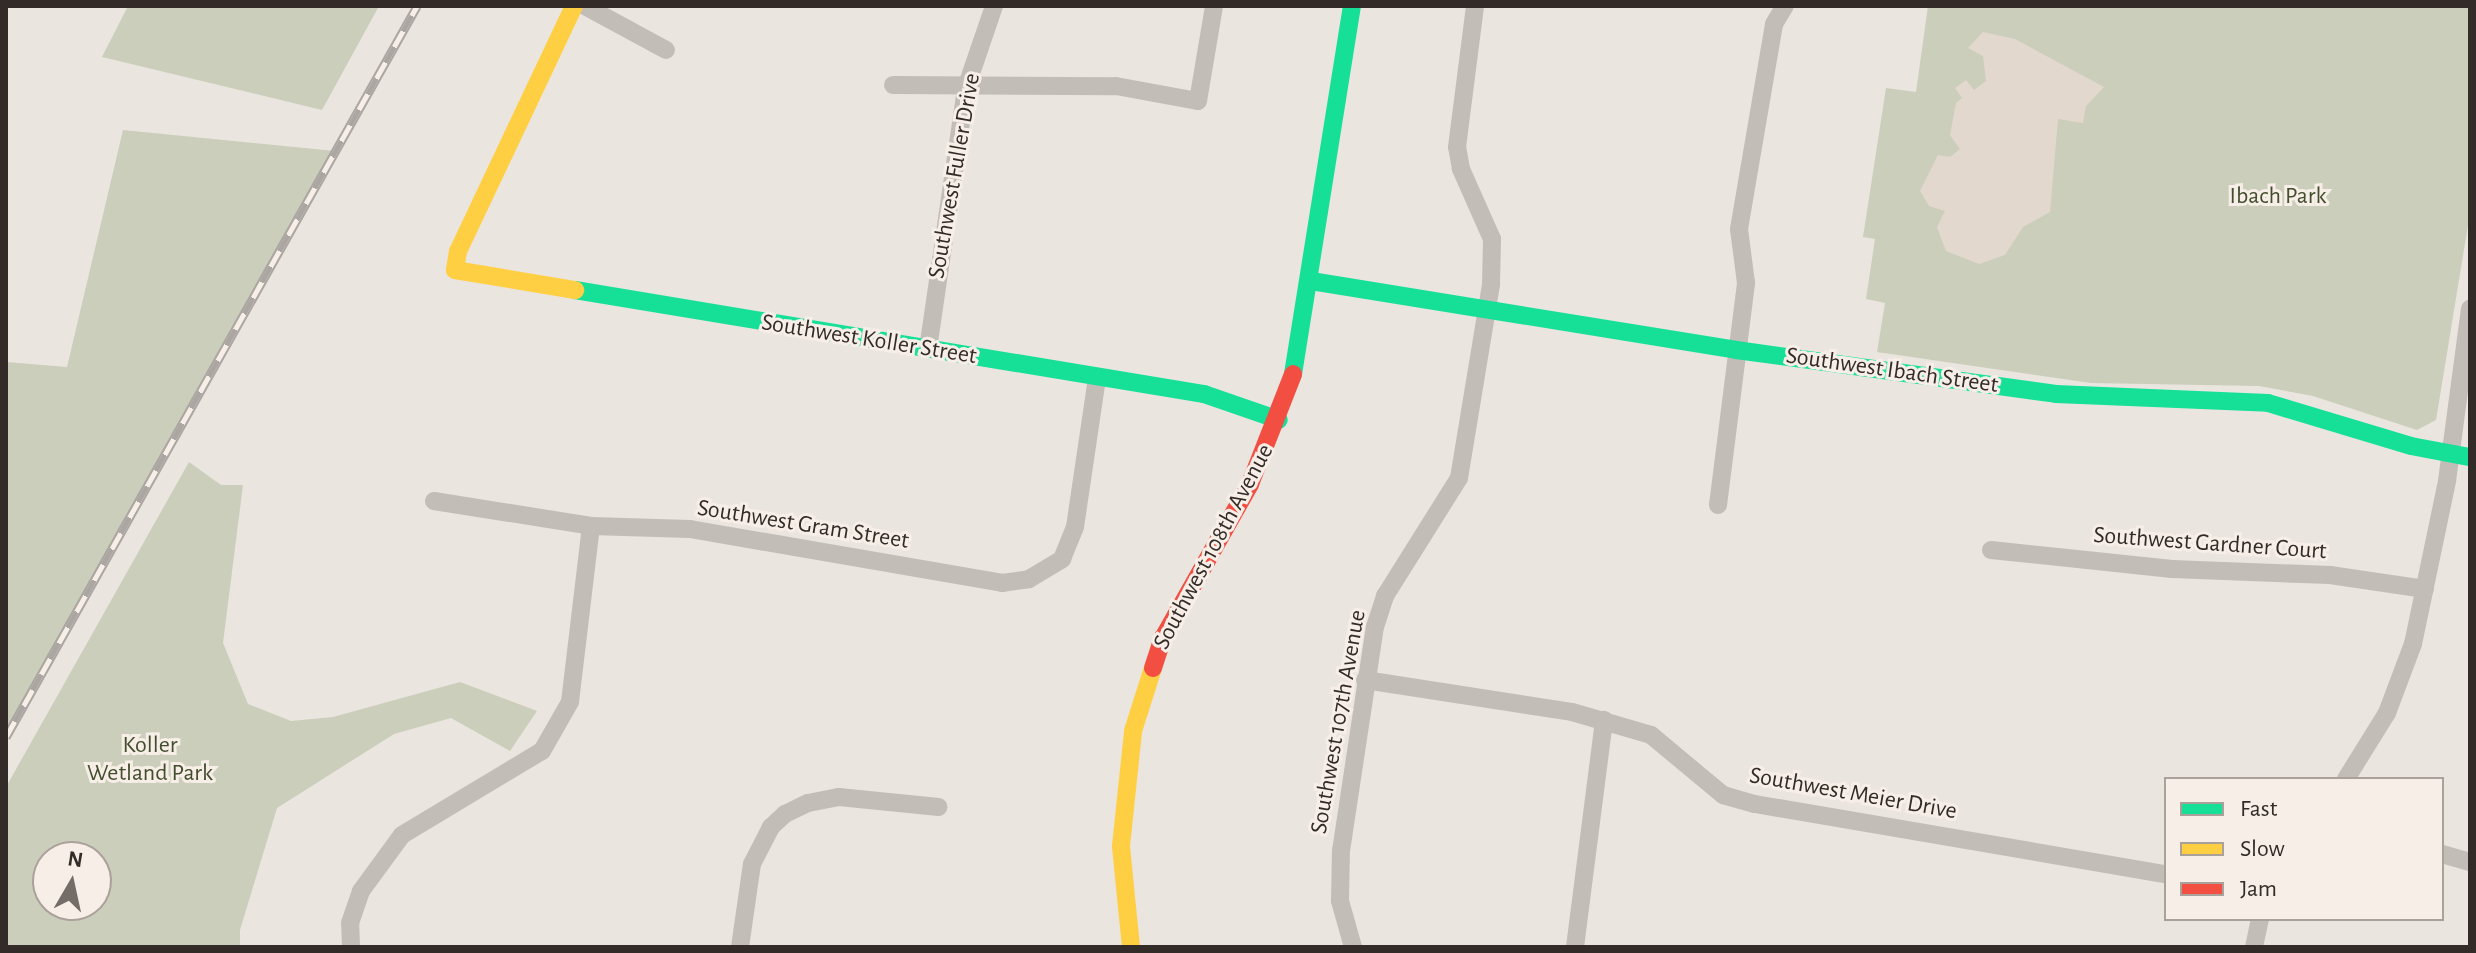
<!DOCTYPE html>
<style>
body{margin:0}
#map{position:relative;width:2476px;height:953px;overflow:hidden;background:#eae5df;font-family:"Alegreya Sans",sans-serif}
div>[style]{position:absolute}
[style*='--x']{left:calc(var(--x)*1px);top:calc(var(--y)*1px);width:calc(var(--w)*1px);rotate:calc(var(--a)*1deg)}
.green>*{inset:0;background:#cbcebb}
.plaza>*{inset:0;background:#e3d8cd}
.street>*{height:18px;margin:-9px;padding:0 9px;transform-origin:9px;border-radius:9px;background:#c3bdb8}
.fast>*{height:18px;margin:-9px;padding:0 9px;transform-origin:9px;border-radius:9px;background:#16e098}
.slow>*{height:18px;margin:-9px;padding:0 9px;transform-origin:9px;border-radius:9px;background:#ffcf43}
.jam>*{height:18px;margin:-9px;padding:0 9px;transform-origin:9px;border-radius:9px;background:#f24e42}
.rail>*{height:9px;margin-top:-4.5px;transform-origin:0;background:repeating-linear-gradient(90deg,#f7efe7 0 18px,#aba6a2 0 36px);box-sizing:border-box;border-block:2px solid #aba6a2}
span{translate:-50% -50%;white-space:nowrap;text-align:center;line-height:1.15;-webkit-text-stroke:6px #f7efe7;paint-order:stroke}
.street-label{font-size:24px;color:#332b27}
.park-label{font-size:24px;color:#434e2e}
.frame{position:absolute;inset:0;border:8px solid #332b27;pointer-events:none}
.legend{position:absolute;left:2164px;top:777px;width:280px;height:144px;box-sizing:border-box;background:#f7efe7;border:2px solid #a9a19a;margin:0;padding:10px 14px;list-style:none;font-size:24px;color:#332b27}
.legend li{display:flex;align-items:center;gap:16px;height:40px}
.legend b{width:40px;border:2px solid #a9a19a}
.north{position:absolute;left:32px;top:841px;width:80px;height:80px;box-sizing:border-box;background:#f7efe7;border:2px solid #a9a19a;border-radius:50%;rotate:9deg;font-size:22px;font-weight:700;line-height:32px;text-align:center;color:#332b27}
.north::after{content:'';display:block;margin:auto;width:28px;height:36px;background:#736c67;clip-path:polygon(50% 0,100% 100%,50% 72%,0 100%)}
</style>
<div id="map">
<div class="green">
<div style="clip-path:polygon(128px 6px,379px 6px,322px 110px,102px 57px)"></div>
<div style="clip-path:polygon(1928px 6px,2470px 6px,2470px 213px,2436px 420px,2417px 430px,2313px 396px,2259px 386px,2091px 383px,1877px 352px,1885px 303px,1866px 299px,1875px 239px,1863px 237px,1886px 88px,1916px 92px)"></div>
<div style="clip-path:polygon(123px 130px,335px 151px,6px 738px,6px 362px,67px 367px)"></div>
<div style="clip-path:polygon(evenodd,189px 462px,221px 485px,243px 485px,223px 643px,248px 704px,291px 721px,333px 717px,460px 682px,537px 711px,510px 751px,451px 718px,394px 734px,277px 808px,240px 930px,240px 947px,6px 947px,6px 787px,189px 462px,48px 857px,96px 857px,96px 905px,48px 905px,48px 857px)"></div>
</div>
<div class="plaza">
<div style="clip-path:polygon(1983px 32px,2015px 39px,2104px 87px,2086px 106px,2083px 123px,2058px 119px,2050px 212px,2023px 227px,2005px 255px,1979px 264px,1946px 251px,1937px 227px,1945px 211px,1929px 206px,1920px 191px,1938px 155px,1950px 157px,1960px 149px,1950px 135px,1956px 103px,1962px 98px,1955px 88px,1966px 80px,1974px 90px,1986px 81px,1983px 56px,1968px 48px)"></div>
</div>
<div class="street">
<div style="--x:585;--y:6;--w:92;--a:28.5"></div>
<div style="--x:893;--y:85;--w:223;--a:0.3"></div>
<div style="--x:1116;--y:86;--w:83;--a:10.4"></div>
<div style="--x:1198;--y:101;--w:96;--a:-80.4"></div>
<div style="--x:928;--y:349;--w:264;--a:-81.7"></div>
<div style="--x:966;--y:88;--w:87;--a:-71.1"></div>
<div style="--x:434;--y:501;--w:159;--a:9"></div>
<div style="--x:591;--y:526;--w:99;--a:1.7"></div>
<div style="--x:690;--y:529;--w:317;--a:9.8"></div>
<div style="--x:1002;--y:583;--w:27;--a:-8"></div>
<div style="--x:1029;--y:579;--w:39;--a:-31"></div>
<div style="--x:1062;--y:559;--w:35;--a:-68"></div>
<div style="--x:1075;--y:527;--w:151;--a:-81.6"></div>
<div style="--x:1718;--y:505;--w:224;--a:-82.8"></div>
<div style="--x:1746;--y:283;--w:54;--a:-97.4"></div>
<div style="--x:1739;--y:229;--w:208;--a:-80.3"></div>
<div style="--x:1774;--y:24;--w:21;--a:-59"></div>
<div style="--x:1991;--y:550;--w:182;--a:6"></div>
<div style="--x:2172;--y:569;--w:158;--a:2.2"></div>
<div style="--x:2330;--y:575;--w:96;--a:8.4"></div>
<div style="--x:1365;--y:680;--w:209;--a:8.8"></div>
<div style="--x:1572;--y:712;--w:82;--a:16.2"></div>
<div style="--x:1651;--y:735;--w:94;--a:39.8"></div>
<div style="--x:1723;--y:795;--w:33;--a:16"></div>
<div style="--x:1755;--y:804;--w:417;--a:9.7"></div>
<div style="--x:2346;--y:779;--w:78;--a:-58.2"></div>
<div style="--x:2387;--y:713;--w:74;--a:-69.4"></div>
<div style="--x:2413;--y:644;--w:167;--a:-78.2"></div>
<div style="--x:2447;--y:481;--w:174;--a:-82.4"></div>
<div style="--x:2442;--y:854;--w:29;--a:16"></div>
<div style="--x:351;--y:947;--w:24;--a:-92"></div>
<div style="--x:350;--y:923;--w:34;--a:-71"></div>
<div style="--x:361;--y:891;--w:69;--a:-53.8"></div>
<div style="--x:402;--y:835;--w:163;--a:-31"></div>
<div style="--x:542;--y:751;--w:56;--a:-60.3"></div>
<div style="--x:570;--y:702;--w:177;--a:-83.2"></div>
<div style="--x:740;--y:947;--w:84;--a:-81.8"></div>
<div style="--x:752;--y:864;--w:42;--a:-62.8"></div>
<div style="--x:771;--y:827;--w:19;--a:-43"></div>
<div style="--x:785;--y:814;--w:25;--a:-26"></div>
<div style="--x:808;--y:803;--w:32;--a:-11"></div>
<div style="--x:839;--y:797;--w:100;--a:5.7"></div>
<div style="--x:1353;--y:947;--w:48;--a:-105.8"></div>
<div style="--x:1340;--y:901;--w:50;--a:-88.9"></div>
<div style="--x:1341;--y:851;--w:227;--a:-81.4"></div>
<div style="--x:1375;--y:627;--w:33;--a:-72"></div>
<div style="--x:1385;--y:596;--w:139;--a:-57.9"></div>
<div style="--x:1459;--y:478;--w:197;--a:-80.6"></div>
<div style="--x:1491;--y:284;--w:45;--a:-88.7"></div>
<div style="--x:1492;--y:239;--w:77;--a:-113.9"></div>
<div style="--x:1461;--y:169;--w:22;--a:-100"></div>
<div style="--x:1457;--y:147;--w:142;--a:-82.7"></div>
<div style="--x:1575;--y:947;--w:229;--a:-82.7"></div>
<div style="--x:2254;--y:947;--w:29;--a:-78"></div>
</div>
<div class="fast">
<div style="--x:1311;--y:281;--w:431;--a:9.2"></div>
<div style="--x:1736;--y:350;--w:323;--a:7.8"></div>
<div style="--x:2056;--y:394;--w:212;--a:2.4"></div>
<div style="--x:2268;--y:403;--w:149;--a:16.7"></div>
<div style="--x:2411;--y:446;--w:60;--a:10.6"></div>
<div style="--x:575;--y:290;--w:638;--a:9.39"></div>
<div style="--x:1204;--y:394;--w:79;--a:19.1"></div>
<div style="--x:1293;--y:374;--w:373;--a:-80.9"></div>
</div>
<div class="slow">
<div style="--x:574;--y:6;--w:271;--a:115.3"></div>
<div style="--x:458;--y:251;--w:19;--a:99"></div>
<div style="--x:455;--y:270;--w:122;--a:9.5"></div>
<div style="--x:1131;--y:947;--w:101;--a:-95.7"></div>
<div style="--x:1121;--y:846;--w:116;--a:-84"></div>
<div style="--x:1133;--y:731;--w:66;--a:-72.4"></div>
</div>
<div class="jam">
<div style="--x:1153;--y:668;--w:32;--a:-72"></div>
<div style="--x:1163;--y:638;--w:177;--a:-60.5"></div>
<div style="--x:1250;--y:484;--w:118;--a:-68.6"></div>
</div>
<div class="rail">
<div style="--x:6;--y:737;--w:839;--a:-60.65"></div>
</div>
<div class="street-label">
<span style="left:955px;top:176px;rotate:-80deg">Southwest Fuller Drive</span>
<span style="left:869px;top:340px;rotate:9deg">Southwest Koller Street</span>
<span style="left:1892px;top:371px;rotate:8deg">Southwest Ibach Street</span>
<span style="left:803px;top:525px;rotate:9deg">Southwest Gram Street</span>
<span style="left:2210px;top:544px;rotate:4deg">Southwest Gardner Court</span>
<span style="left:1214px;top:547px;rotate:-62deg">Southwest 108th Avenue</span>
<span style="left:1339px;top:722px;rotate:-80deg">Southwest 107th Avenue</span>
<span style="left:1853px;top:794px;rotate:10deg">Southwest Meier Drive</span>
</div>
<div class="park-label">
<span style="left:2278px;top:197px">Ibach Park</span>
<span style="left:150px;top:760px">Koller<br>Wetland Park</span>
</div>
<div class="frame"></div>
<ul class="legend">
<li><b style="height:10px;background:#16e098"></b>Fast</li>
<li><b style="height:10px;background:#ffcf43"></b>Slow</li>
<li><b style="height:10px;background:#f24e42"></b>Jam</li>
</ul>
<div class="north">N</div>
</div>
